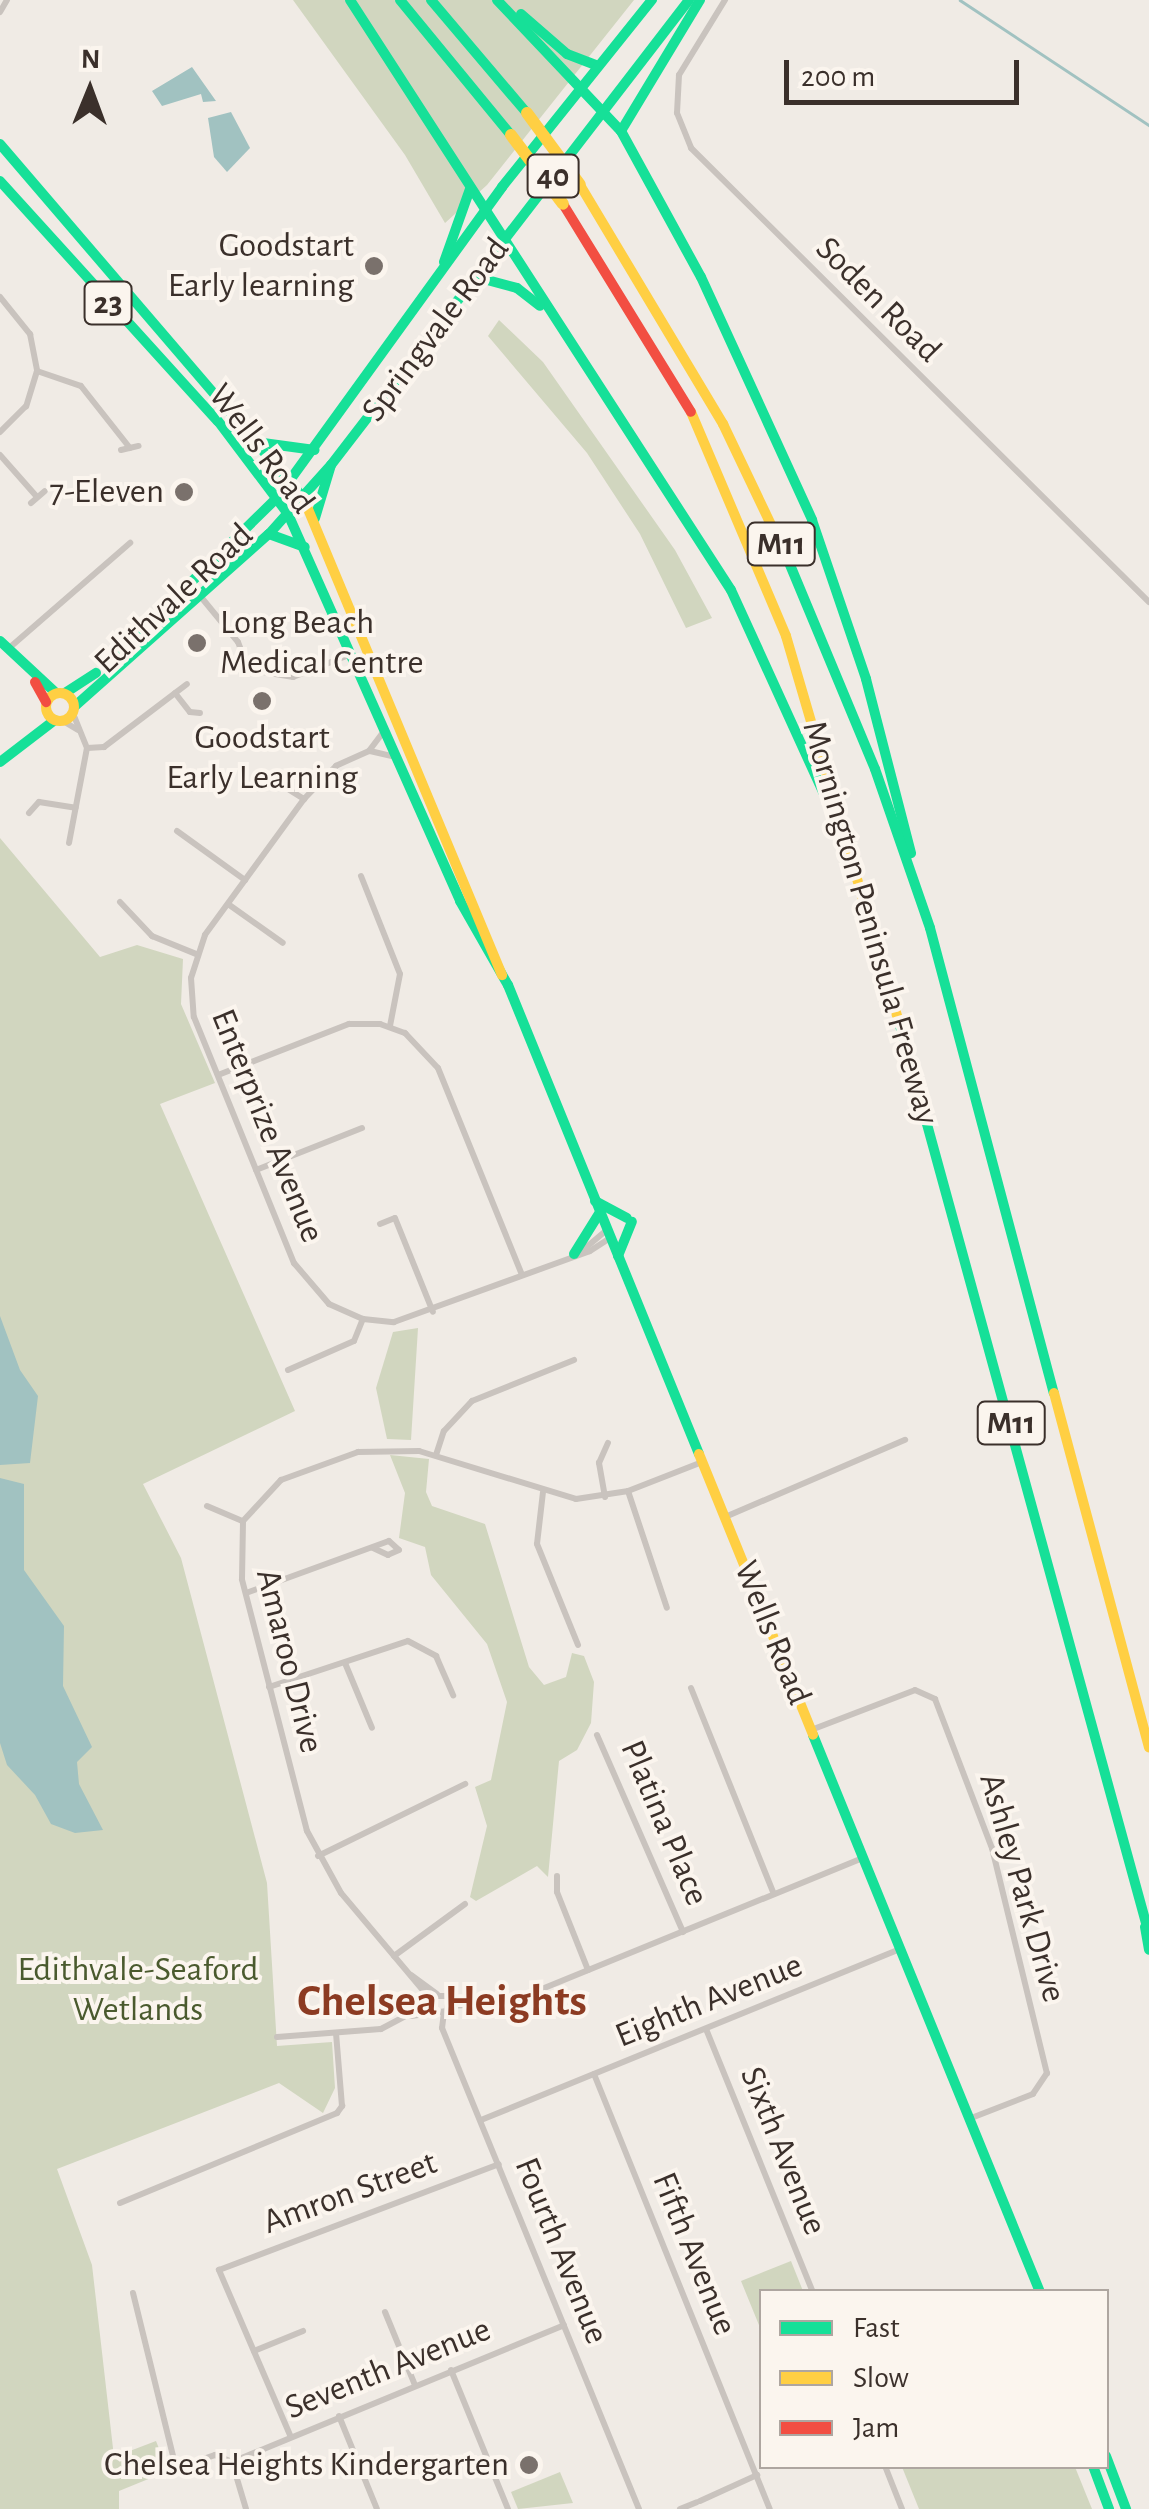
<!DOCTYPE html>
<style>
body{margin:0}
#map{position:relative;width:1149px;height:2509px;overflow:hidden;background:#f0ebe5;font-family:"Alegreya Sans",sans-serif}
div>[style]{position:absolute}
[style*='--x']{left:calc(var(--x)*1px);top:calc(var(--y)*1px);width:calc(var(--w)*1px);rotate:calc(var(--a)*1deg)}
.green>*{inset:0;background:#d1d6bf}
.water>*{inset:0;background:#a1c2c1}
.stream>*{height:2.5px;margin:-1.25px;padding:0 1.25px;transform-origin:1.25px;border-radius:1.25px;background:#a1c2c1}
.street>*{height:6px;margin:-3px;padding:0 3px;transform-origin:3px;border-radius:3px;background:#c9c3be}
.fast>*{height:10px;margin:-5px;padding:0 5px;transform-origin:5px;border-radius:5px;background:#16e098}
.slow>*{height:10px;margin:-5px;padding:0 5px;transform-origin:5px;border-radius:5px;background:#ffcf43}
.slow>.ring{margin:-5px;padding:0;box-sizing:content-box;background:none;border:10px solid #ffcf43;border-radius:50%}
.jam>*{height:10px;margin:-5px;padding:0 5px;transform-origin:5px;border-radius:5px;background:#f24e42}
.slow-bridge>*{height:12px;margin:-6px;padding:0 6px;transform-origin:6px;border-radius:6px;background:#ffcf43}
.dots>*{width:28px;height:28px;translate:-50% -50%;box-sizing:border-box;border:5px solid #fbf5ee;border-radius:50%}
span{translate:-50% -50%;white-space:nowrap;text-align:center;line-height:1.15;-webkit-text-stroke:8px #fbf5ee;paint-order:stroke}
.shield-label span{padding:2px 8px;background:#fbf5ee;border:2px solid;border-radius:8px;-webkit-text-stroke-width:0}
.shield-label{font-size:32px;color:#3b302b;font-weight:700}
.poi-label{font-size:35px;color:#3b302b}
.right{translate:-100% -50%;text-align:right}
.left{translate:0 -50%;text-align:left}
.street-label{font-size:35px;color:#3b302b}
.park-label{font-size:35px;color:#4a5a2e}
.district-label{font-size:45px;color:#8c3b22;font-weight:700}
.legend{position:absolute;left:759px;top:2289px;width:350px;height:180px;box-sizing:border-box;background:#fbf5ee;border:2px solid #aea6a0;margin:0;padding:12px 18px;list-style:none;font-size:30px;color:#3b302b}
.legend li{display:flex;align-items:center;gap:20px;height:50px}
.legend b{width:50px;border:2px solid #aea6a0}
.north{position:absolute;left:40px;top:40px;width:100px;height:100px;-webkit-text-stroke:8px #fbf5ee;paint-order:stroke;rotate:1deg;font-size:28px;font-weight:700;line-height:40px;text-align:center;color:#3b302b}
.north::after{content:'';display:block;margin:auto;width:35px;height:45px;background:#3b302b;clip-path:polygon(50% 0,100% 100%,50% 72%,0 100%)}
.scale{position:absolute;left:784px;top:60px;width:235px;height:45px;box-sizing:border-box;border:5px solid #3b302b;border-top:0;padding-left:12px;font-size:30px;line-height:35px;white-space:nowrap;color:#3b302b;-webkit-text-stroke:8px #fbf5ee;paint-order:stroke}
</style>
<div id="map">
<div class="green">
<div style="clip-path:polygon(293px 0,634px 0,487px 185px,445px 223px,405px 155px)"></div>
<div style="clip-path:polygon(499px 320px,543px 362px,675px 550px,712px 618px,686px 628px,640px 534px,587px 453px,488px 336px)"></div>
<div style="clip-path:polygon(0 838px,100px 957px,137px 945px,183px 959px,181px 1004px,215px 1083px,160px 1104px,295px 1411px,143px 1484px,181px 1558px,267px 1883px,277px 2046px,332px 2042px,335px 2088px,323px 2113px,279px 2083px,57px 2169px,92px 2265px,114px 2457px,156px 2441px,168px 2471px,119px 2491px,119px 2509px,0 2509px)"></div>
<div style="clip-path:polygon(418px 1328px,411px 1440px,387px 1439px,376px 1388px,393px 1332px)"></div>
<div style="clip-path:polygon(390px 1455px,429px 1459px,426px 1492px,432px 1506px,485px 1524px,529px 1667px,544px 1685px,566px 1677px,572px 1653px,584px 1656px,594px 1682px,591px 1723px,577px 1750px,559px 1761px,548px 1877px,537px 1866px,476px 1901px,470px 1897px,487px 1826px,475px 1787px,491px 1780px,507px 1702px,487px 1644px,431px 1575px,425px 1547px,399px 1538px,405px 1493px)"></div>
<div style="clip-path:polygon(791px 2261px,803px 2291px,762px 2292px,761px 2330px,741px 2281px)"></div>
<div style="clip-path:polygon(902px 2467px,1075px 2467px,1092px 2509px,919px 2509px)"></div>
<div style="clip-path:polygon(560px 2472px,573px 2503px,518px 2509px,511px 2492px)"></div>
</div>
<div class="water">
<div style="clip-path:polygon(192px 67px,216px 101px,203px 102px,201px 94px,162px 106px,152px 91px)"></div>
<div style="clip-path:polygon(231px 112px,250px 148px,227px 172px,214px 157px,208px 118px)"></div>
<div style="clip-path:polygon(0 1316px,20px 1370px,38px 1396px,30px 1463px,0 1465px)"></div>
<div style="clip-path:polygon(0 1478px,24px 1484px,24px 1570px,64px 1626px,63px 1686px,92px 1747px,77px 1762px,79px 1784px,103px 1830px,75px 1833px,51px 1824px,35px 1795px,7px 1765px,0 1743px)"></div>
</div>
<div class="stream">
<div style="--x:960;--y:0;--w:227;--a:33.5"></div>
</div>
<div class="street">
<div style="--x:725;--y:0;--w:88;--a:121.5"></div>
<div style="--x:679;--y:75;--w:38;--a:93"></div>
<div style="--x:677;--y:113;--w:38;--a:68"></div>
<div style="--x:691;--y:148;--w:645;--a:44.75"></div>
<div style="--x:0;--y:12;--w:14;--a:-60"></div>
<div style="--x:0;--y:297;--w:48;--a:51"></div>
<div style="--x:30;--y:334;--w:38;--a:79"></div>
<div style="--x:37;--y:371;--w:37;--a:107"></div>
<div style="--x:26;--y:406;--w:37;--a:135"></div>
<div style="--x:37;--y:371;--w:46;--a:18.8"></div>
<div style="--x:81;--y:386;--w:79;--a:51.7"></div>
<div style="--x:121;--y:450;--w:18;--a:-13"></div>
<div style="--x:0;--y:455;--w:56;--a:48.6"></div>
<div style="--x:31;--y:503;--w:18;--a:-41"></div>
<div style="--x:201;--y:597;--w:58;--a:50.6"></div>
<div style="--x:238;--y:642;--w:26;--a:69"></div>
<div style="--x:8;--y:649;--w:162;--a:-41"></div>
<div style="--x:239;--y:668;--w:55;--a:9.5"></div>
<div style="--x:293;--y:677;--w:62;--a:-21.6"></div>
<div style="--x:175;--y:693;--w:24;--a:52"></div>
<div style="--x:190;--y:712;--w:10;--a:6"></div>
<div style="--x:63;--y:721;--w:17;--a:31"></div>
<div style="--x:384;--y:731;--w:25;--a:127"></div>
<div style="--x:369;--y:751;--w:36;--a:156"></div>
<div style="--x:336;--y:766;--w:46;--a:134.1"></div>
<div style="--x:304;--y:799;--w:168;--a:126.1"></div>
<div style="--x:205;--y:935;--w:45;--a:108"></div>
<div style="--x:191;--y:978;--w:39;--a:86"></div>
<div style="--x:194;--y:1017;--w:266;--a:67.9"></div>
<div style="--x:294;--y:1263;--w:54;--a:49.5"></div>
<div style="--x:329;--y:1304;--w:37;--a:24"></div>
<div style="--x:363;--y:1319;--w:31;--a:6"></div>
<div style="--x:394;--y:1322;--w:208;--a:-19.9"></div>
<div style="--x:590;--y:1251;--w:24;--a:-33"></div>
<div style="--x:87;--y:748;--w:17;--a:-3"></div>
<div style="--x:104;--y:747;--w:104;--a:-37.2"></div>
<div style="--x:370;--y:751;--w:28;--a:13"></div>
<div style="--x:267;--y:776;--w:44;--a:31.9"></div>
<div style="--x:29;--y:813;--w:15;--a:-48"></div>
<div style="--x:39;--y:802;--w:37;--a:9"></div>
<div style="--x:177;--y:831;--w:84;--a:35.8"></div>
<div style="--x:69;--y:843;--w:97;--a:-79.3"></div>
<div style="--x:87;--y:748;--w:38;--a:-112"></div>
<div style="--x:361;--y:876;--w:105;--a:68.3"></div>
<div style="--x:400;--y:974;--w:53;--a:100.9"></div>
<div style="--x:120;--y:902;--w:47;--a:46.7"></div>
<div style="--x:152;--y:936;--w:48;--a:22.2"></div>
<div style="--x:228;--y:904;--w:67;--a:35.3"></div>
<div style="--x:218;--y:1075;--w:141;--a:-21.3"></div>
<div style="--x:349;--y:1024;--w:31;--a:0"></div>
<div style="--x:380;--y:1024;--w:27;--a:20"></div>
<div style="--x:405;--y:1033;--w:48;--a:46.7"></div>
<div style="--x:438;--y:1068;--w:223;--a:67.9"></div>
<div style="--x:256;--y:1170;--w:114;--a:-21.6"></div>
<div style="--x:380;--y:1224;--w:16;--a:-22"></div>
<div style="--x:395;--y:1218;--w:101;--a:68"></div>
<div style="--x:583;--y:1250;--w:31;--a:-40"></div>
<div style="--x:288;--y:1370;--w:72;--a:-23.7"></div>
<div style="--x:354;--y:1341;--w:24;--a:-68"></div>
<div style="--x:436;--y:1455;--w:25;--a:-72"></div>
<div style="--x:444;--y:1431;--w:41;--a:-47"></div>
<div style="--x:472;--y:1401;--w:110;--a:-21.9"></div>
<div style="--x:628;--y:1491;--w:123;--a:71.6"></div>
<div style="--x:543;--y:1492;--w:52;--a:96.6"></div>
<div style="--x:537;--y:1544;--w:109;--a:67.9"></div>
<div style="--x:605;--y:1497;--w:35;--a:-100"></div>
<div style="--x:599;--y:1463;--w:22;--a:-66"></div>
<div style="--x:207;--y:1506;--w:39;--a:23"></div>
<div style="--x:725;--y:1517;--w:196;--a:-23.2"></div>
<div style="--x:246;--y:1593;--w:152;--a:-20"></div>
<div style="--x:389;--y:1541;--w:13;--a:42"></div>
<div style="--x:399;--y:1550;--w:12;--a:156"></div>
<div style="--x:388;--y:1555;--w:17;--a:-155"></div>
<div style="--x:345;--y:1663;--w:70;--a:67.4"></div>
<div style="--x:269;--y:1687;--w:146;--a:-18.3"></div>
<div style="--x:408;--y:1641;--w:32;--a:28"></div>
<div style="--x:436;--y:1656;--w:43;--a:66.4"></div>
<div style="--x:691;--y:1688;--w:222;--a:68.1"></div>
<div style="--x:811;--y:1730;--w:111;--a:-21"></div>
<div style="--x:915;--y:1690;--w:22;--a:24"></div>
<div style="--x:935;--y:1699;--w:160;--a:69.1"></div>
<div style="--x:992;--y:1848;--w:232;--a:76.3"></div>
<div style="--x:1047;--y:2073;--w:25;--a:124"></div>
<div style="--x:1033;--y:2094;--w:69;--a:158.7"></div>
<div style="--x:597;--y:1735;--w:215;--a:66.4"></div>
<div style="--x:318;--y:1856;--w:164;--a:-26.1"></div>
<div style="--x:557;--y:1876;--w:16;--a:90"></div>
<div style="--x:557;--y:1892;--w:84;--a:68.3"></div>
<div style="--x:394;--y:1956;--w:88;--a:-36.2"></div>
<div style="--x:411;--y:1975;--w:32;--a:36"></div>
<div style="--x:432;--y:2001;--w:141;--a:-130.1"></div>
<div style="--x:341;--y:1893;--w:71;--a:-118.7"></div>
<div style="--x:307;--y:1831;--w:260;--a:-104.5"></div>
<div style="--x:242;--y:1579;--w:58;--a:-89"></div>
<div style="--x:243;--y:1521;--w:56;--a:-47.2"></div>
<div style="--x:281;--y:1480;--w:82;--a:-20"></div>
<div style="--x:358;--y:1452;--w:61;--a:-0.9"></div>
<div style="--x:419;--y:1451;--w:164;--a:17"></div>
<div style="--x:576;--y:1499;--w:53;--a:-8.7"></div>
<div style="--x:628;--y:1491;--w:79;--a:-21.4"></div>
<div style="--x:451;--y:2006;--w:59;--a:-3.9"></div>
<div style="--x:510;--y:2002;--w:381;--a:-22.2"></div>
<div style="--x:444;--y:2012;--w:16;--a:97"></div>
<div style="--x:442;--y:2028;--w:520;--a:67.73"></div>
<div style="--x:411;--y:2016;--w:36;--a:-8"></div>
<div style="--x:447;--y:2011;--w:15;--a:-82"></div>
<div style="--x:449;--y:1996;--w:15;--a:180"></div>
<div style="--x:434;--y:1996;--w:13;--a:86"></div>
<div style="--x:706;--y:2029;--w:284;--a:67.9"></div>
<div style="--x:277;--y:2037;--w:104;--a:-4.4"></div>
<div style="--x:381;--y:2029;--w:58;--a:-27.9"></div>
<div style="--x:594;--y:2074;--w:469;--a:68"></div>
<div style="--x:481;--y:2120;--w:452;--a:-22.2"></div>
<div style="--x:120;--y:2203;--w:235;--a:-22.5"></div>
<div style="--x:337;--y:2113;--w:9;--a:-54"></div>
<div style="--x:342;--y:2106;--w:73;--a:-94.7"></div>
<div style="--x:133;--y:2293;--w:172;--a:76.2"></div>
<div style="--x:174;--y:2460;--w:13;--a:23"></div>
<div style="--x:186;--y:2465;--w:31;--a:-19"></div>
<div style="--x:215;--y:2455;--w:18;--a:22"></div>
<div style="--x:385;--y:2312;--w:79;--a:67.7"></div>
<div style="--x:254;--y:2351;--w:53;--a:-22.2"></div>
<div style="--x:451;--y:2370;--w:150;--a:67.7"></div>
<div style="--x:339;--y:2416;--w:100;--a:67.8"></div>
<div style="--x:290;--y:2435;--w:180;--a:-113.3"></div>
<div style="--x:219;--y:2270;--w:299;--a:-20.7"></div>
<div style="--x:232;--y:2462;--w:359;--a:-22.4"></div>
<div style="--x:232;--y:2462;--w:49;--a:73.4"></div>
<div style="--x:885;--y:2466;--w:46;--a:68.4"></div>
<div style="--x:700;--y:2501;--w:63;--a:-24.5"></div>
<div style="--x:680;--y:2509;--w:18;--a:-22"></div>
</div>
<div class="fast">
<div style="--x:350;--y:0;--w:702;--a:57.15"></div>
<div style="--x:731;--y:590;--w:253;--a:65.5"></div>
<div style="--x:400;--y:0;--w:175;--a:50.6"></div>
<div style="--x:431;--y:0;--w:148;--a:49.7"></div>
<div style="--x:497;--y:0;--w:180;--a:46.6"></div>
<div style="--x:621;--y:131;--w:166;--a:61.3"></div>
<div style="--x:701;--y:277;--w:267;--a:65.4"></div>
<div style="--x:812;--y:520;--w:168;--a:71.2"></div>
<div style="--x:866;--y:679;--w:180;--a:75.5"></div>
<div style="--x:521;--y:14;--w:61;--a:41"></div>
<div style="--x:567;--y:54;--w:30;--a:21"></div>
<div style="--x:621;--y:131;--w:153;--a:-58.9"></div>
<div style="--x:0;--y:144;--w:465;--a:49.4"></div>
<div style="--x:0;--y:181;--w:324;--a:47.8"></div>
<div style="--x:218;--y:421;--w:116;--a:53"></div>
<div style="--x:444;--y:262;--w:77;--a:-70.4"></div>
<div style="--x:476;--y:277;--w:42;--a:15"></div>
<div style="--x:517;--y:288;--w:29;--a:38"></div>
<div style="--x:263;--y:443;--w:52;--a:7.7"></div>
<div style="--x:288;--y:514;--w:424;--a:66"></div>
<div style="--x:460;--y:901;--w:97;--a:60.3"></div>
<div style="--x:508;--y:985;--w:506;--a:67.84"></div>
<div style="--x:315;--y:518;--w:55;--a:-73.2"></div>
<div style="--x:269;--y:534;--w:38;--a:20"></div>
<div style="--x:788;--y:560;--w:226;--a:67.4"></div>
<div style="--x:875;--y:769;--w:168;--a:70.9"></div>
<div style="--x:930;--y:928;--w:481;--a:75.1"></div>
<div style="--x:0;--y:641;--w:76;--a:42.9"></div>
<div style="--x:119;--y:653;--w:221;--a:-44.5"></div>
<div style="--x:277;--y:498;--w:384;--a:-54.1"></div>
<div style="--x:502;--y:187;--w:240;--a:-51.3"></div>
<div style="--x:65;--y:693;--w:37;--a:-33"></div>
<div style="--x:75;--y:706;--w:259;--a:-41.6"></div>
<div style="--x:269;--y:534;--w:93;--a:-48.1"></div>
<div style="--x:331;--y:465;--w:587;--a:-52.41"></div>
<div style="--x:0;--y:762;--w:69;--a:-37.4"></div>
<div style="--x:899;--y:1022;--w:946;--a:74.67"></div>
<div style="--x:595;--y:1201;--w:36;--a:28"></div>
<div style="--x:574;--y:1254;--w:49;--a:-58.2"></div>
<div style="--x:618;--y:1256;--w:37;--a:-68"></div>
<div style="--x:813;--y:1735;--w:601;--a:67.83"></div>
<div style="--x:1145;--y:1927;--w:23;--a:80"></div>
<div style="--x:1106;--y:2456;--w:57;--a:69.3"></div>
<div style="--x:1093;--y:2466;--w:46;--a:69.6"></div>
</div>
<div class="slow">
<div style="--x:580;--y:185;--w:279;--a:59.1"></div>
<div style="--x:723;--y:424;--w:151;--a:64.5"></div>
<div style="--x:691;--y:412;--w:243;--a:67"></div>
<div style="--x:786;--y:636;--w:402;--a:73.7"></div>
<div style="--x:303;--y:497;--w:518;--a:67.4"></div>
<div class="ring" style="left:46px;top:693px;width:18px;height:18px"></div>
<div style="--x:1054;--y:1393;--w:367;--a:75"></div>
<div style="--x:699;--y:1454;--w:303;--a:67.9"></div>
</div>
<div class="jam">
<div style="--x:563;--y:204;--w:244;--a:58.4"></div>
<div style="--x:35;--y:682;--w:23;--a:61"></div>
</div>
<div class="slow-bridge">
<div style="--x:527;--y:113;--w:89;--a:53.6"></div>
<div style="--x:511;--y:135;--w:86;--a:53"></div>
</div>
<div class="dots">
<div style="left:374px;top:266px;background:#7a716c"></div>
<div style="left:184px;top:492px;background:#7a716c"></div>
<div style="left:197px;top:643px;background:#7a716c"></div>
<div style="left:262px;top:701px;background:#7a716c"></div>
<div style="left:529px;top:2465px;background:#7a716c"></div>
</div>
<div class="shield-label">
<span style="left:553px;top:176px">40</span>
<span style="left:108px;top:303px">23</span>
<span style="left:781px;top:544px">M11</span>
<span style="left:1011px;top:1423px">M11</span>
</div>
<div class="poi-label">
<span class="right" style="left:354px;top:266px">Goodstart<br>Early learning</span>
<span class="right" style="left:164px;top:492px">7-Eleven</span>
<span class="left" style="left:220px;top:643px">Long Beach<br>Medical Centre</span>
<span style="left:262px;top:758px">Goodstart<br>Early Learning</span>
<span class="right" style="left:509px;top:2465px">Chelsea Heights Kindergarten</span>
</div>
<div class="street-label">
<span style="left:878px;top:300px;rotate:45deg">Soden Road</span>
<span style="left:436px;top:330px;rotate:-53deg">Springvale Road</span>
<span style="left:261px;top:449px;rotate:53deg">Wells Road</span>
<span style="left:174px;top:599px;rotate:-43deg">Edithvale Road</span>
<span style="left:870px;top:923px;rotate:74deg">Mornington Peninsula Freeway</span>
<span style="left:267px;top:1126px;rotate:68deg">Enterprize Avenue</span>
<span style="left:772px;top:1633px;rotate:68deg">Wells Road</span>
<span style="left:289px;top:1661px;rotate:76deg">Amaroo Drive</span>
<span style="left:664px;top:1823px;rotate:67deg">Platina Place</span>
<span style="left:1022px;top:1888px;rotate:74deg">Ashley Park Drive</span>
<span style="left:709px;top:2001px;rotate:-22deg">Eighth Avenue</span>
<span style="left:783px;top:2151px;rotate:68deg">Sixth Avenue</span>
<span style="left:350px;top:2193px;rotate:-20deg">Amron Street</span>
<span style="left:561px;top:2251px;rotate:68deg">Fourth Avenue</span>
<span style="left:694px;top:2254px;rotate:68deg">Fifth Avenue</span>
<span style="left:388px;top:2369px;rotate:-22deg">Seventh Avenue</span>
</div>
<div class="park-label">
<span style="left:138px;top:1990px">Edithvale-Seaford<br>Wetlands</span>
</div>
<div class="district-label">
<span style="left:442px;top:2002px">Chelsea Heights</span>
</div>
<ul class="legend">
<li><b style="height:12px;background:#16e098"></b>Fast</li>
<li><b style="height:12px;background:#ffcf43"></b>Slow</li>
<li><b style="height:12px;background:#f24e42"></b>Jam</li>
</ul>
<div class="north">N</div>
<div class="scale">200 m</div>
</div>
